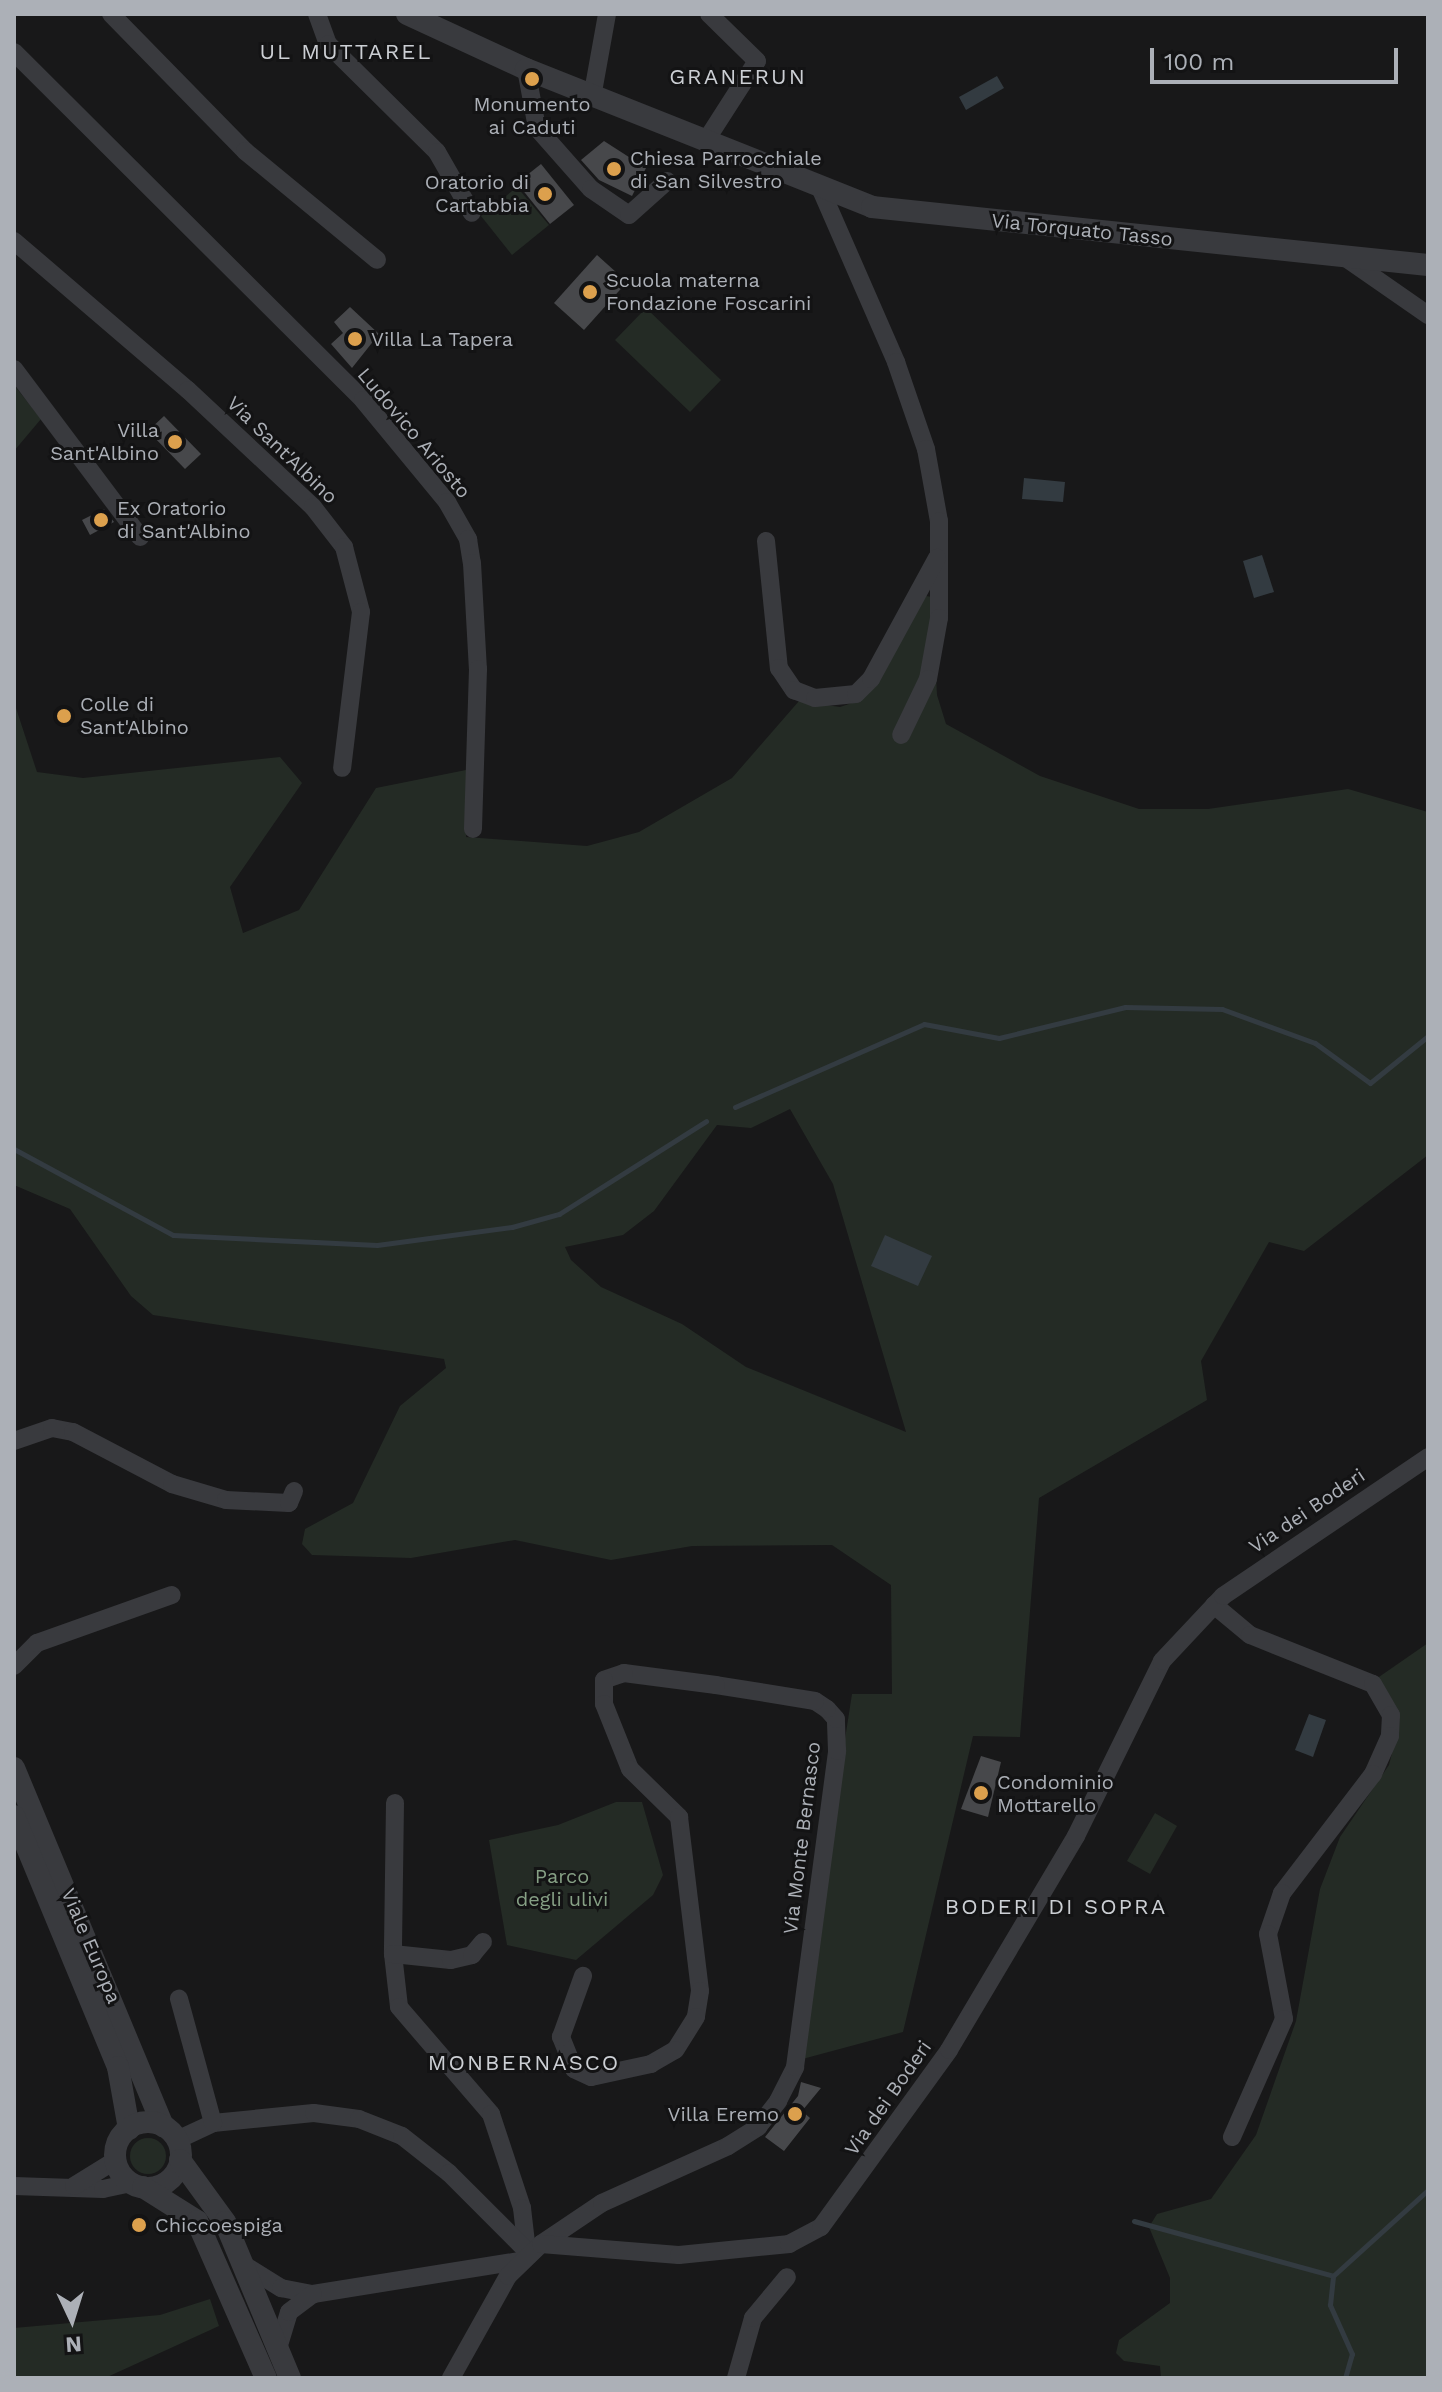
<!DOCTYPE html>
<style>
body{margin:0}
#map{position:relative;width:1442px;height:2392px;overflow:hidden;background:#181819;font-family:"Work Sans",sans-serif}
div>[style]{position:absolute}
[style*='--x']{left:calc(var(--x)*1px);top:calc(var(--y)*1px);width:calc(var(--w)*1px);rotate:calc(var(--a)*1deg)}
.green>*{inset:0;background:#242b25}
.round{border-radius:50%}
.water>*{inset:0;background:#333b41}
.stream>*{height:5px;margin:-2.5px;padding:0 2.5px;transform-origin:2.5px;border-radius:2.5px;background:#333b41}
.building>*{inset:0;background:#47484b}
.minor>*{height:18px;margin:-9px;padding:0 9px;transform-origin:9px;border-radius:9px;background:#393a3e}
.tertiary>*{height:22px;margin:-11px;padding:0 11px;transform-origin:11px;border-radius:11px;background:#393a3e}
.tertiary>.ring{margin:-11px;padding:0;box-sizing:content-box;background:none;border:22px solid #393a3e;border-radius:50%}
.dots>*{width:22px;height:22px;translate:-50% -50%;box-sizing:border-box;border:4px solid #131314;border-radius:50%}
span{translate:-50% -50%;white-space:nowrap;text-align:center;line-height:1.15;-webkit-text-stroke:6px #131314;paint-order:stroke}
.poi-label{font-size:20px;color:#acb0b7}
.left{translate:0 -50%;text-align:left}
.right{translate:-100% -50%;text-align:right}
.street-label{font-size:20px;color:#acb0b7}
.park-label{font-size:20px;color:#86a085}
.neighbourhood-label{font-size:22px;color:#cccfd4;letter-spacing:2px}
.frame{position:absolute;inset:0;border:16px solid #acb0b7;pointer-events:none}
.north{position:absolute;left:32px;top:2280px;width:80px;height:80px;-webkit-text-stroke:6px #131314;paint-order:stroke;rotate:176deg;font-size:22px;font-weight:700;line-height:32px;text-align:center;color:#acb0b7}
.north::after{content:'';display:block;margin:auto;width:28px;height:36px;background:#acb0b7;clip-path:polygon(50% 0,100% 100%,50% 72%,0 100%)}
.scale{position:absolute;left:1150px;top:48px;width:248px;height:36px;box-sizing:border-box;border:4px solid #acb0b7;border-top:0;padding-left:10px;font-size:24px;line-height:28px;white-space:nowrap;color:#acb0b7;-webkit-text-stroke:6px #131314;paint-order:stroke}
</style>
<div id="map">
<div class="green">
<div style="clip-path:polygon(517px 187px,549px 225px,512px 255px,481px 216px)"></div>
<div style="clip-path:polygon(646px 308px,721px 380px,690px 412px,615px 340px)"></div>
<div style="clip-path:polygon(14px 385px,41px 419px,14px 451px)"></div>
<div style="clip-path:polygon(evenodd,926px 596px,932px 597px,937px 695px,946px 724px,1040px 776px,1139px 809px,1208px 809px,1348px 789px,1428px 812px,1428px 1155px,1304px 1251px,1269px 1242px,1201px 1361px,1207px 1400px,1039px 1498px,1020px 1737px,973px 1736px,903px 2032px,795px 2061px,852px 1694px,892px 1694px,891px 1585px,832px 1545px,692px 1546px,611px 1560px,515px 1540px,411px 1558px,312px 1555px,302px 1544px,305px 1529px,353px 1503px,400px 1406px,446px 1368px,444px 1359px,153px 1315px,131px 1296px,70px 1209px,14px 1185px,14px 702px,37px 772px,83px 778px,280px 757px,302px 783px,230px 887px,243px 933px,299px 910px,376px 788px,466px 770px,466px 837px,587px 846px,639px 832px,732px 778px,799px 701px,840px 707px,858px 701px,926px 596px,790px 1109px,833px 1184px,906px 1432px,746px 1367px,682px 1324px,601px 1287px,571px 1260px,565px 1247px,623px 1235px,654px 1211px,717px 1125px,751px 1128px,790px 1109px)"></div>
<div style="clip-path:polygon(1428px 1643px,1428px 2378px,1161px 2378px,1160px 2366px,1124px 2361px,1116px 2353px,1119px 2340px,1170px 2303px,1170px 2278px,1149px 2227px,1157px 2214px,1211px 2199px,1256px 2135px,1296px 2021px,1320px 1889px,1340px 1837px,1389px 1765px,1397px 1733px,1376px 1679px)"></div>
<div style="clip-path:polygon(616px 1802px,642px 1802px,663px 1875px,653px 1895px,576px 1960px,507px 1945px,489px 1840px,558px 1825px)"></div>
<div style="clip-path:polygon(1155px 1813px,1177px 1826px,1150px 1874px,1127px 1861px)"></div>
<div class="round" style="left:130px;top:2138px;width:36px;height:36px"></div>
<div style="clip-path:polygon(210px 2299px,219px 2326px,105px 2378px,14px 2378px,14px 2328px,160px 2315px)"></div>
</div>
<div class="water">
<div style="clip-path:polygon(997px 76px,1004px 88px,966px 110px,959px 97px)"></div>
<div style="clip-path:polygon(1024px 478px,1065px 482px,1063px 502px,1022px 499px)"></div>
<div style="clip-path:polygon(1262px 555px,1274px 592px,1254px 598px,1243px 561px)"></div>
<div style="clip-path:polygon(885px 1235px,932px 1256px,918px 1286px,871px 1266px)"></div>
<div style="clip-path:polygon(1309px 1714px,1326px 1720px,1313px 1757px,1295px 1750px)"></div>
</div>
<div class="stream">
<div style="--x:735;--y:1107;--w:206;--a:-23.7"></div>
<div style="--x:924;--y:1024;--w:76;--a:10.6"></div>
<div style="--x:999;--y:1038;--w:130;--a:-13.8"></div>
<div style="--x:1125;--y:1007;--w:97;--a:1.2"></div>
<div style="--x:1222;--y:1009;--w:99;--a:20.1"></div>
<div style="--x:1315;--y:1043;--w:68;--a:36"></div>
<div style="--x:1370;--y:1083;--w:75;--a:-39"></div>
<div style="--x:14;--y:1149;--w:181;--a:28.4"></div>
<div style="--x:173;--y:1235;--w:204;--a:2.8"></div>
<div style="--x:377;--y:1245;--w:136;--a:-7.6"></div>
<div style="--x:512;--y:1227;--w:49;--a:-15.5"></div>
<div style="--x:559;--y:1214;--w:174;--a:-32.3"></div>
<div style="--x:1134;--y:2221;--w:206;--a:15.4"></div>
<div style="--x:1345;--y:2378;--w:25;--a:-74"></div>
<div style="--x:1352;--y:2354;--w:54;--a:-114.2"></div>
<div style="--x:1330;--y:2305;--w:29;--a:-84"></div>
<div style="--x:1333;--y:2276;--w:128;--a:-42.2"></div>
</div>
<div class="building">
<div style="clip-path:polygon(604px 141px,646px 168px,632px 196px,599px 180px,581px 160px)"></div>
<div style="clip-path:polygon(541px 164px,574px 205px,550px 224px,517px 183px)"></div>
<div style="clip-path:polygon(597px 255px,627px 282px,584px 330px,554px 303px)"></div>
<div style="clip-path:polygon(350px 307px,379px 334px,352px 368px,331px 344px,343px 333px,334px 322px)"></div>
<div style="clip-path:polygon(164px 416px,201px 454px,185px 469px,148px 431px)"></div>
<div style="clip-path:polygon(104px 509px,114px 522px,90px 535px,82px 520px)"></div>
<div style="clip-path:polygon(981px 1756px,1001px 1762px,988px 1817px,961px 1809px)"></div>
<div style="clip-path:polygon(801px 2082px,821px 2088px,802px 2111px,810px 2118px,784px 2151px,765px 2137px,798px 2096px)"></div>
</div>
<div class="minor">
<div style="--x:111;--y:14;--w:192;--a:45.6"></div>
<div style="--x:245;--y:151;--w:171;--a:39.5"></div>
<div style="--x:317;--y:14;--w:32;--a:70"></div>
<div style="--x:328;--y:44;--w:153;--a:44.7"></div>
<div style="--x:437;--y:152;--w:70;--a:60.2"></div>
<div style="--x:14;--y:52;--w:493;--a:44.9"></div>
<div style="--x:363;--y:400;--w:132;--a:50.5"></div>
<div style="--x:447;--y:502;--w:43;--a:60.4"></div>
<div style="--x:468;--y:539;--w:24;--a:81"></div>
<div style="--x:472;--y:563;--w:106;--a:86.8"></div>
<div style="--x:478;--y:669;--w:160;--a:91.8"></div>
<div style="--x:526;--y:69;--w:60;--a:79.4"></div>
<div style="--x:537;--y:128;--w:81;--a:48.5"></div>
<div style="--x:591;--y:189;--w:46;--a:34.4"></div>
<div style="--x:629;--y:215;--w:51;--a:-41.8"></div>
<div style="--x:593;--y:92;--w:79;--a:-79.8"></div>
<div style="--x:705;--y:142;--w:96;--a:-57.3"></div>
<div style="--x:757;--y:61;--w:67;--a:-135.6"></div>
<div style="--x:821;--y:190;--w:188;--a:66.4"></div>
<div style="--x:896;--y:362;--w:92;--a:71"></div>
<div style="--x:926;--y:449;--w:73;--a:79.8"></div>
<div style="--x:939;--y:521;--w:97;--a:90"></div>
<div style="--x:939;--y:618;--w:62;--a:100.2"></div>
<div style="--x:928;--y:679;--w:62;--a:115.7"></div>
<div style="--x:14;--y:241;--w:229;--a:40.6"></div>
<div style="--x:188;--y:390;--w:171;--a:43.1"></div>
<div style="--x:313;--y:507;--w:51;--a:52.2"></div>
<div style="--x:344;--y:547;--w:67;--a:75.3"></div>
<div style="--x:361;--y:612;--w:157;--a:96.9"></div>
<div style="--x:1346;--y:258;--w:100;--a:34.8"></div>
<div style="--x:14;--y:369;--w:210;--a:53.1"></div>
<div style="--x:766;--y:541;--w:128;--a:84.2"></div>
<div style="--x:779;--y:668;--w:27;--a:56"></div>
<div style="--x:794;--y:690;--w:22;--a:21"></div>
<div style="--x:815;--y:698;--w:41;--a:-5.6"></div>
<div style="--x:856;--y:694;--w:21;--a:-45"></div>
<div style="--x:871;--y:679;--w:138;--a:-61.4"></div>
<div style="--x:14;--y:1441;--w:40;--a:-18.9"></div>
<div style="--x:52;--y:1428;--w:21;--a:11"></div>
<div style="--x:73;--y:1432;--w:112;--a:27.7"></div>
<div style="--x:172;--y:1484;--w:56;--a:16.5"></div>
<div style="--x:226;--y:1500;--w:63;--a:2.7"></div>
<div style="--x:289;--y:1503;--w:13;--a:-67"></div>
<div style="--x:1214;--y:1605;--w:47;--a:39.8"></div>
<div style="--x:1250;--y:1635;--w:132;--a:21.7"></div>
<div style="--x:1373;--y:1684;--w:36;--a:60"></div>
<div style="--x:1391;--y:1715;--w:21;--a:93"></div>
<div style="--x:1390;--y:1736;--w:42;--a:114.1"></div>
<div style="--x:1373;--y:1774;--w:150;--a:127.4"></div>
<div style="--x:1282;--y:1893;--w:43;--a:108.9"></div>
<div style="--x:1268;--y:1934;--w:86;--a:79.3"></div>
<div style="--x:1284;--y:2019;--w:129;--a:113.8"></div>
<div style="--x:14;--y:1666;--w:33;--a:-45"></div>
<div style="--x:37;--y:1643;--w:143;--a:-19.6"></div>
<div style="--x:395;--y:1803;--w:151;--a:90.8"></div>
<div style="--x:393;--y:1954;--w:53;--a:83.5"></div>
<div style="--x:399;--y:2007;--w:141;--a:49.3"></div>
<div style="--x:491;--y:2114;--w:99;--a:71.7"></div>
<div style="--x:522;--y:2208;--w:43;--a:83.4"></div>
<div style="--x:393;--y:1954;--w:58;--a:5.9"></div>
<div style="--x:451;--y:1960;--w:22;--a:-13"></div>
<div style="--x:472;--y:1955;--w:17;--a:-50"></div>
<div style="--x:213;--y:2123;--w:101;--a:-5.7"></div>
<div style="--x:314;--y:2113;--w:45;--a:7.6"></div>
<div style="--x:359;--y:2119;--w:46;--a:21.6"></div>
<div style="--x:402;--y:2136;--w:60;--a:38.2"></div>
<div style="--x:449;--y:2173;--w:110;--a:45"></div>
<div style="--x:177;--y:2140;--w:40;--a:-25"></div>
<div style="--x:213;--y:2123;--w:129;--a:-105.3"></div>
<div style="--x:14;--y:2186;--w:89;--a:1.9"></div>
<div style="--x:103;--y:2189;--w:30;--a:-12"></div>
<div style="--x:74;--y:2186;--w:49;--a:-31.8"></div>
<div style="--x:541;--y:2244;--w:73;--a:-33.9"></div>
<div style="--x:602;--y:2203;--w:138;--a:-24.3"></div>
<div style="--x:728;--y:2146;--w:36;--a:-32"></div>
<div style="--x:758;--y:2127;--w:33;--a:-52"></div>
<div style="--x:778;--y:2101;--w:38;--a:-63"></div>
<div style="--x:795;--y:2067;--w:319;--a:-82.4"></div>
<div style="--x:837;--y:1751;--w:32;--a:-92"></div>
<div style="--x:836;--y:1719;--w:13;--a:-132"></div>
<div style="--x:827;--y:1709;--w:14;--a:-146"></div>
<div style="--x:815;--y:1701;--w:100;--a:-170.8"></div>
<div style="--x:716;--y:1685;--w:93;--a:-172.6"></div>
<div style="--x:624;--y:1673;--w:21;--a:161"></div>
<div style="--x:604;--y:1680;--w:24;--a:90"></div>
<div style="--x:604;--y:1704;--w:70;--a:68.2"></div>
<div style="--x:630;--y:1769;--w:69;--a:44.4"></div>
<div style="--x:679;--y:1817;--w:175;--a:83.1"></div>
<div style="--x:700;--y:1991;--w:26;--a:99"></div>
<div style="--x:696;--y:2017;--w:39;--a:122"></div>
<div style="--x:675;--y:2050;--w:28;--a:150"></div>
<div style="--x:651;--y:2064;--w:61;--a:167.8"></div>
<div style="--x:591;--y:2077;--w:19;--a:-155"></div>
<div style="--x:574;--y:2069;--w:35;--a:-112"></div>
<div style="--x:561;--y:2037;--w:65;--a:-70.2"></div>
<div style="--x:244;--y:2265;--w:44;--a:31.9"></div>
<div style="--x:281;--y:2288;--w:33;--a:11"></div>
<div style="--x:313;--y:2294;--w:208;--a:-9.1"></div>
<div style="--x:279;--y:2345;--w:34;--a:-73"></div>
<div style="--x:289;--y:2312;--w:30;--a:-37"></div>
<div style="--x:451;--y:2378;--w:117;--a:-60.8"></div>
<div style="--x:508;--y:2276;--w:46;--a:-44.1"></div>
<div style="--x:541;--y:2244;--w:138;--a:4.6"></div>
<div style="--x:679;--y:2255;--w:111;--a:-5.7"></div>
<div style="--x:789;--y:2244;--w:36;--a:-28"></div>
<div style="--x:821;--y:2227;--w:218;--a:-54.1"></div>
<div style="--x:949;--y:2050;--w:249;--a:-59.3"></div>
<div style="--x:1076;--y:1836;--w:195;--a:-63.8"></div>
<div style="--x:1162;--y:1661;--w:89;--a:-46.8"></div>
<div style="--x:1223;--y:1596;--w:248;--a:-34.1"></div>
<div style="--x:736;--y:2378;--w:62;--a:-74.2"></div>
<div style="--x:753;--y:2318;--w:53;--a:-50.3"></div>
</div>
<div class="tertiary">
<div style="--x:407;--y:14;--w:131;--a:24.8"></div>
<div style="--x:526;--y:69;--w:373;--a:21.7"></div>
<div style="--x:872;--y:207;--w:559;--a:5.96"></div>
<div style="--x:14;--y:1768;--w:388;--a:67.4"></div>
<div style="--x:14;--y:1816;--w:272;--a:67.5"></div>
<div style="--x:118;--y:2067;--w:63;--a:79.9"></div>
<div class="ring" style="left:115px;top:2122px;width:44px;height:44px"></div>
<div style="--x:180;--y:2160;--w:77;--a:54"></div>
<div style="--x:225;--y:2222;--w:169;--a:67.4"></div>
<div style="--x:143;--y:2187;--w:64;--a:32.2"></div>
<div style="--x:197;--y:2221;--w:171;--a:66.3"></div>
</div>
<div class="dots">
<div style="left:532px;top:79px;background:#dca04d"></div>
<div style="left:614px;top:169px;background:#dca04d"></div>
<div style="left:545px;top:194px;background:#dca04d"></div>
<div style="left:590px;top:292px;background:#dca04d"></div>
<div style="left:355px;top:339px;background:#dca04d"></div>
<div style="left:175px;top:442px;background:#dca04d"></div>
<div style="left:101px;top:520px;background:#dca04d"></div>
<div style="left:64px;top:716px;background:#dca04d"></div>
<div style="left:981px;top:1793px;background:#dca04d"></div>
<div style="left:795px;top:2114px;background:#dca04d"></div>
<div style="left:139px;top:2225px;background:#dca04d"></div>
</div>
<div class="poi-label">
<span style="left:532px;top:116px">Monumento<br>ai Caduti</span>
<span class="left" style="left:630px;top:170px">Chiesa Parrocchiale<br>di San Silvestro</span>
<span class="right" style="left:529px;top:194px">Oratorio di<br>Cartabbia</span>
<span class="left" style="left:606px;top:292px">Scuola materna<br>Fondazione Foscarini</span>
<span class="left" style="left:371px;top:339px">Villa La Tapera</span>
<span class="right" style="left:159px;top:442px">Villa<br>Sant'Albino</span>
<span class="left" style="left:117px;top:520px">Ex Oratorio<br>di Sant'Albino</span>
<span class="left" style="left:80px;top:716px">Colle di<br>Sant'Albino</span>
<span class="left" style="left:997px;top:1794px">Condominio<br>Mottarello</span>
<span class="right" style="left:779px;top:2114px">Villa Eremo</span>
<span class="left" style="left:155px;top:2225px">Chiccoespiga</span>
</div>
<div class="street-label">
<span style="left:1082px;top:230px;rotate:6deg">Via Torquato Tasso</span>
<span style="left:414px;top:433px;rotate:50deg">Ludovico Ariosto</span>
<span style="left:282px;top:450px;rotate:44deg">Via Sant'Albino</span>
<span style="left:1307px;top:1511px;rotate:-34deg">Via dei Boderi</span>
<span style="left:802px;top:1838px;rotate:-83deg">Via Monte Bernasco</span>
<span style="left:91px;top:1946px;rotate:67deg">Viale Europa</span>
<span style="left:888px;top:2098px;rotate:-55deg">Via dei Boderi</span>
</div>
<div class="park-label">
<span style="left:562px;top:1888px">Parco<br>degli ulivi</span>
</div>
<div class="neighbourhood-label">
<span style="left:346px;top:52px">UL MUTTAREL</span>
<span style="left:738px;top:77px">GRANERUN</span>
<span style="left:1056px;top:1907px">BODERI DI SOPRA</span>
<span style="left:524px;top:2063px">MONBERNASCO</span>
</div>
<div class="frame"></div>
<div class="north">N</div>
<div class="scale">100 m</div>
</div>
